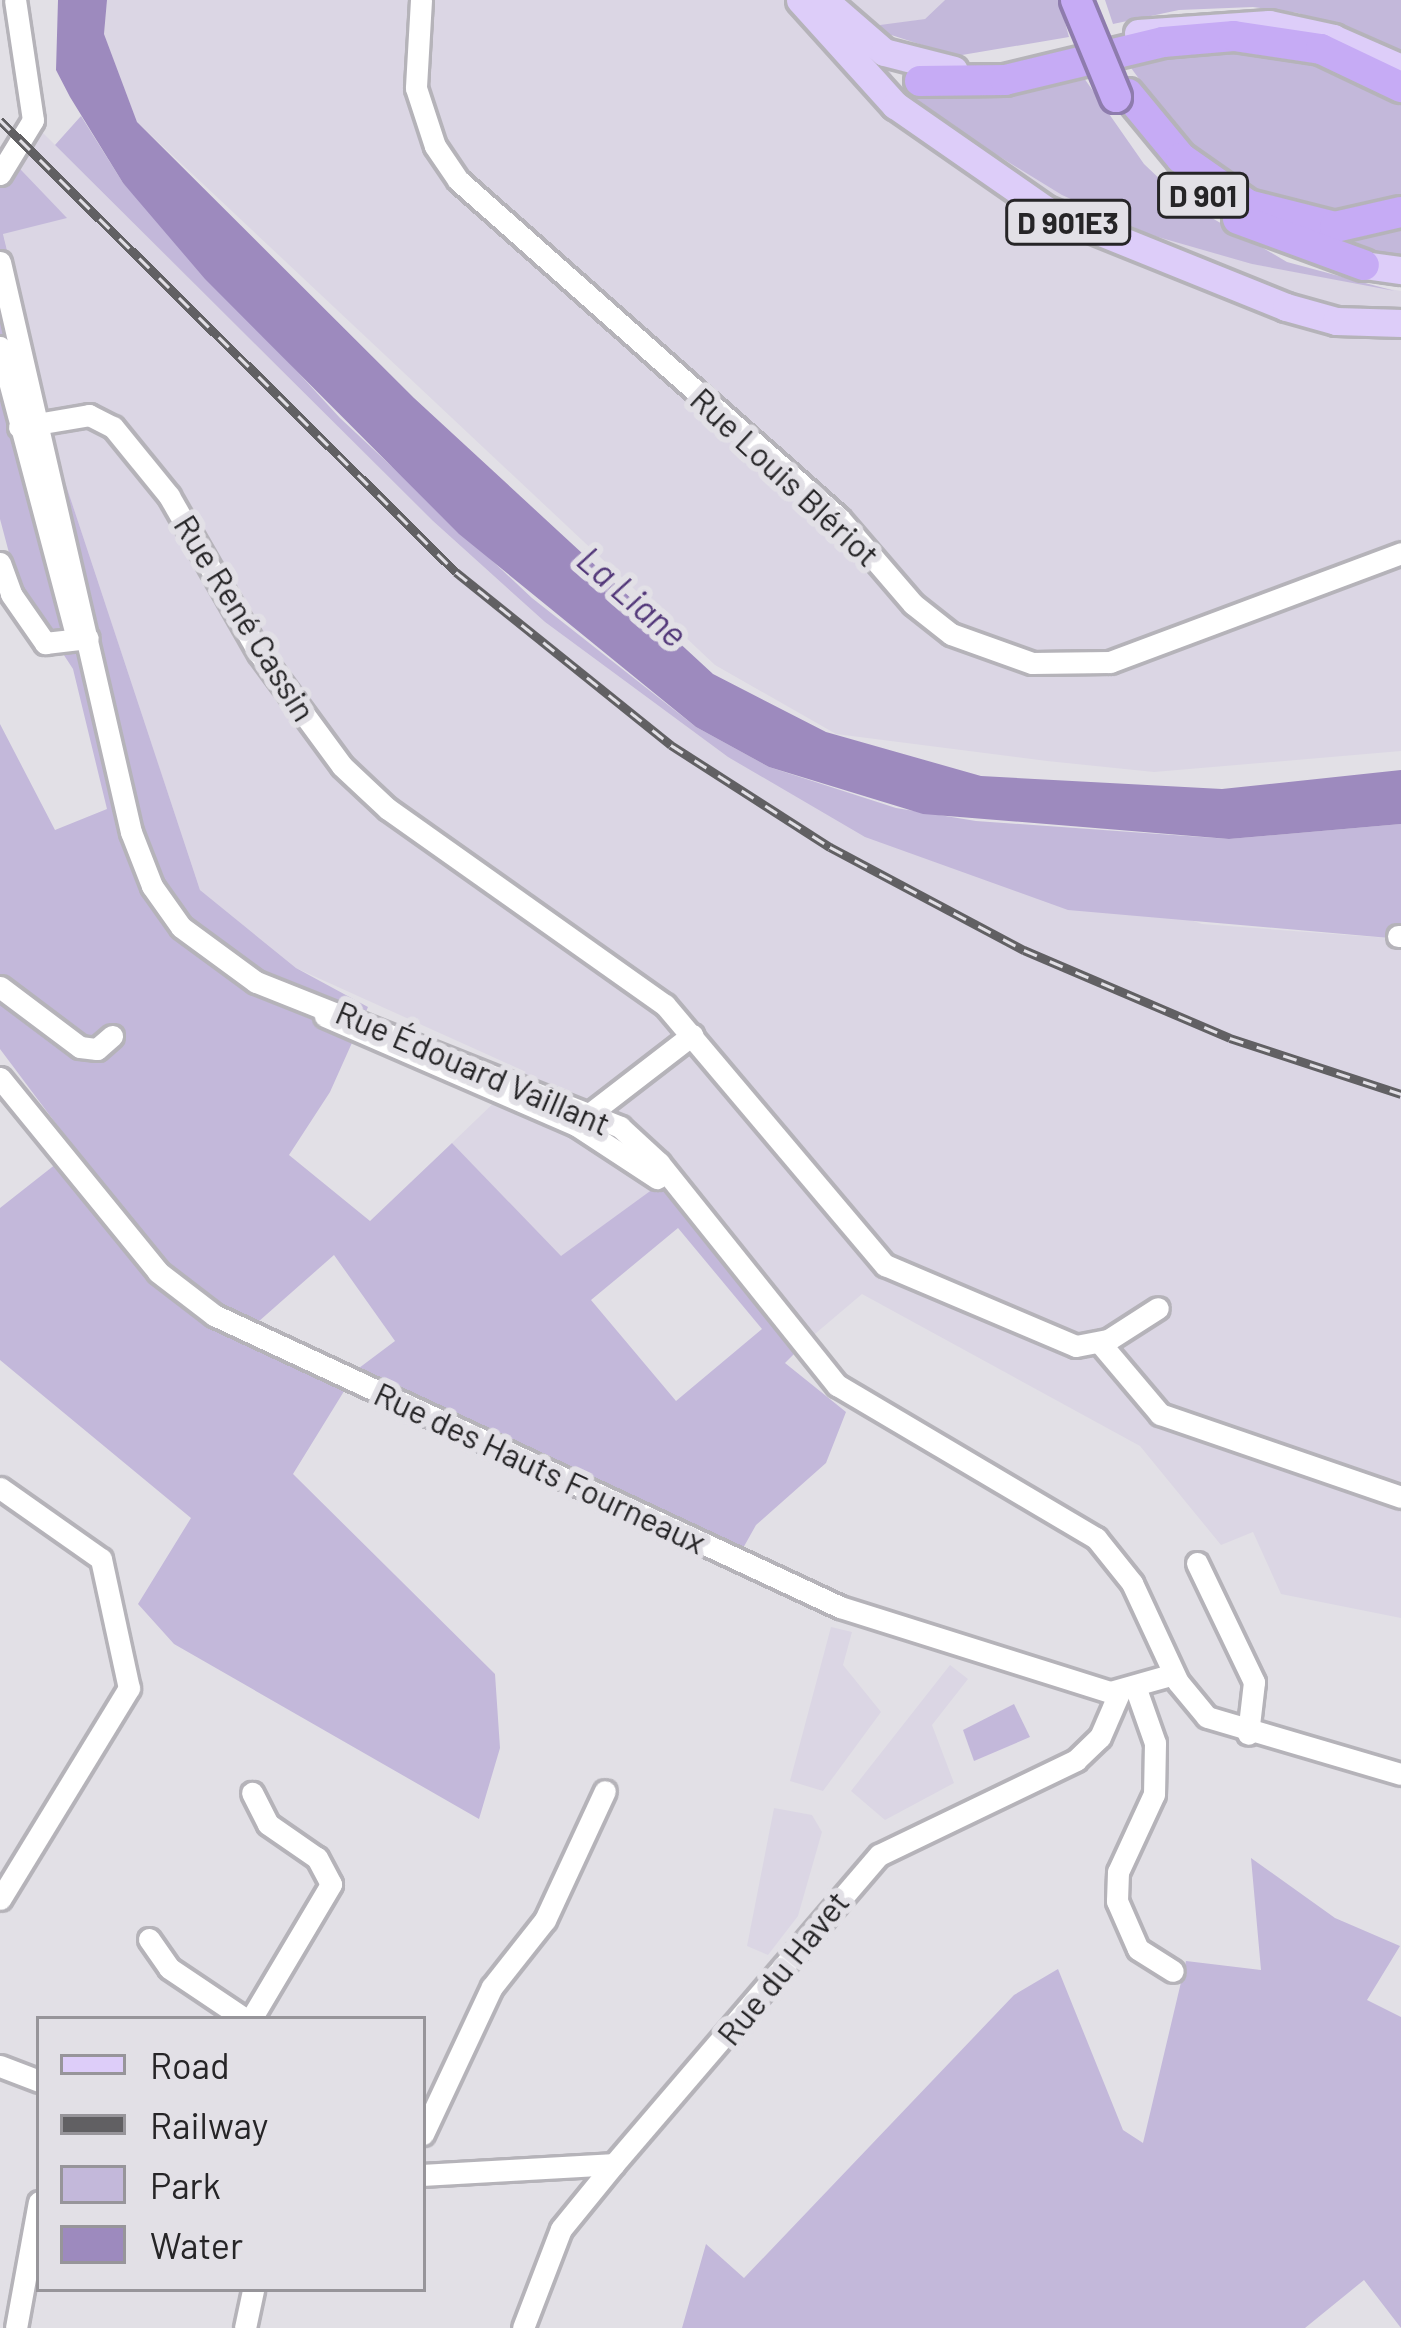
<!DOCTYPE html>
<meta charset="utf-8">
<style>
body{margin:0}
#map{position:relative;width:1401px;height:2328px;overflow:hidden;background:#e2e0e6;font-family:Barlow,sans-serif}
div>[style]{position:absolute}
[style*='--x']{left:calc(var(--x)*1px);top:calc(var(--y)*1px);width:calc(var(--w)*1px);rotate:calc(var(--a)*1deg)}
.built>*{inset:0;background:#dbd6e4}
.green>*{inset:0;background:#c3b8da}
.water>*{inset:0;background:#9d8abe}
.roads{filter:drop-shadow(3px 0 #b5b3b9) drop-shadow(-3px 0 #b5b3b9) drop-shadow(0 3px #b5b3b9) drop-shadow(0 -3px #b5b3b9)}
.minor>*{height:21px;margin:-10.5px;padding:0 10.5px;transform-origin:10.5px;border-radius:10.5px;background:#fff}
.major>*{height:27px;margin:-13.5px;padding:0 13.5px;transform-origin:13.5px;border-radius:13.5px;background:#ddcdf9}
.highway>*{height:30px;margin:-15px;padding:0 15px;transform-origin:15px;border-radius:15px;background:#c6abf5}
.rail>*{height:9px;margin-top:-4.5px;transform-origin:0;background:repeating-linear-gradient(90deg,#e2e0e6 0 14px,#616063 0 28px);box-sizing:border-box;border-block:3px solid #616063}
.bridges{filter:drop-shadow(3px 0 #8e7cad) drop-shadow(-3px 0 #8e7cad) drop-shadow(0 3px #8e7cad) drop-shadow(0 -3px #8e7cad)}
.highway-bridge>*{height:30px;margin:-15px;padding:0 15px;transform-origin:15px;border-radius:15px;background:#c6abf5}
span{translate:-50% -50%;white-space:nowrap;text-align:center;line-height:1.15;-webkit-text-stroke:12px #e2e0e6;paint-order:stroke}
.shield-label span{padding:3px 9px;background:#e2e0e6;border:3px solid;border-radius:9px;-webkit-text-stroke-width:0}
.shield-label{font-size:30px;color:#262527;font-weight:700}
.street-label{font-size:33px;color:#262527}
.water-label{font-size:36px;color:#523779;font-style:italic}
.legend{position:absolute;left:36px;top:2016px;width:390px;height:276px;box-sizing:border-box;background:#e2e0e6;border:3px solid #97959a;margin:0;padding:15px 21px;list-style:none;font-size:36px;color:#262527}
.legend li{display:flex;align-items:center;gap:24px;height:60px}
.legend b{width:60px;border:3px solid #97959a}
</style>
<div id="map">
<div class="built">
<div style="clip-path:polygon(107px 0,945px 0,925px 19px,880px 26px,896px 93px,1252px 264px,1401px 291px,1401px 751px,1154px 772px,1047px 761px,836px 734px,715px 665px,137px 122px,104px 34px)"></div>
<div style="clip-path:polygon(41px 131px,433px 521px,545px 622px,728px 757px,1202px 924px,1401px 939px,1401px 1618px,1281px 1594px,1253px 1532px,1221px 1545px,1140px 1446px,862px 1294px,809px 1339px,679px 1170px,561px 1257px,452px 1143px,526px 1072px,296px 968px,200px 890px,60px 467px,3px 233px,66px 217px,16px 168px)"></div>
<div style="clip-path:polygon(831px 1627px,852px 1632px,843px 1665px,881px 1712px,823px 1791px,790px 1781px)"></div>
<div style="clip-path:polygon(950px 1665px,968px 1679px,932px 1725px,954px 1783px,885px 1820px,851px 1791px)"></div>
<div style="clip-path:polygon(774px 1808px,812px 1815px,822px 1832px,798px 1916px,768px 1955px,747px 1946px)"></div>
</div>
<div class="green">
<div style="clip-path:polygon(945px 0,1059px 0,1069px 37px,956px 56px,882px 32px,880px 25px,925px 19px)"></div>
<div style="clip-path:polygon(1105px 0,1401px 0,1401px 50px,1298px 13px,1253px 7px,1179px 10px,1113px 24px)"></div>
<div style="clip-path:polygon(1244px 49px,1329px 64px,1401px 98px,1401px 258px,1305px 238px,1199px 161px,1126px 61px)"></div>
<div style="clip-path:polygon(1084px 78px,1144px 164px,1183px 201px,1287px 262px,1395px 291px,1252px 264px,1151px 235px,1062px 195px,896px 93px,1015px 94px)"></div>
<div style="clip-path:polygon(81px 116px,123px 183px,340px 418px,532px 598px,696px 727px,769px 767px,896px 808px,976px 821px,1229px 839px,1401px 824px,1401px 939px,1068px 910px,865px 837px,728px 757px,545px 622px,433px 521px,55px 145px)"></div>
<div style="clip-path:polygon(evenodd,0 148px,67px 218px,3px 234px,60px 467px,200px 890px,296px 968px,368px 1007px,330px 1092px,289px 1155px,370px 1221px,452px 1143px,561px 1256px,679px 1170px,809px 1339px,785px 1363px,846px 1412px,826px 1463px,756px 1525px,742px 1550px,359px 1368px,395px 1341px,334px 1255px,258px 1322px,245px 1343px,346px 1388px,293px 1474px,495px 1674px,500px 1748px,479px 1819px,174px 1644px,138px 1604px,191px 1518px,0 1360px,0 1208px,75px 1149px,0 1049px,0 724px,55px 830px,107px 809px,73px 669px,17px 583px,0 519px,0 148px,678px 1228px,762px 1329px,676px 1401px,591px 1300px,678px 1228px)"></div>
<div style="clip-path:polygon(1014px 1704px,1030px 1737px,974px 1761px,963px 1730px)"></div>
<div style="clip-path:polygon(1251px 1858px,1335px 1918px,1400px 1946px,1367px 2000px,1401px 2017px,1401px 2328px,1364px 2280px,1305px 2328px,682px 2328px,706px 2244px,744px 2278px,1014px 1995px,1058px 1969px,1123px 2130px,1143px 2143px,1186px 1961px,1261px 1970px)"></div>
</div>
<div class="water">
<div style="clip-path:polygon(58px 0,107px 0,104px 34px,137px 122px,414px 398px,713px 674px,826px 732px,981px 776px,1222px 789px,1401px 770px,1401px 824px,1229px 839px,923px 814px,769px 767px,696px 727px,459px 534px,205px 279px,123px 183px,70px 97px,56px 70px)"></div>
</div>
<div class="roads">
<div class="minor">
<div style="--x:421;--y:0;--w:88;--a:93.3"></div>
<div style="--x:416;--y:88;--w:61;--a:71.9"></div>
<div style="--x:435;--y:146;--w:41;--a:55.9"></div>
<div style="--x:458;--y:180;--w:509;--a:41.58"></div>
<div style="--x:839;--y:518;--w:113;--a:49.3"></div>
<div style="--x:913;--y:604;--w:48;--a:38.3"></div>
<div style="--x:951;--y:634;--w:86;--a:19.7"></div>
<div style="--x:1032;--y:663;--w:78;--a:-0.7"></div>
<div style="--x:1110;--y:662;--w:311;--a:-20.5"></div>
<div style="--x:0;--y:174;--w:63;--a:-58.6"></div>
<div style="--x:33;--y:120;--w:121;--a:-98.5"></div>
<div style="--x:0;--y:262;--w:585;--a:77.06"></div>
<div style="--x:131;--y:832;--w:58;--a:68.7"></div>
<div style="--x:152;--y:886;--w:50;--a:54.7"></div>
<div style="--x:181;--y:927;--w:93;--a:36.3"></div>
<div style="--x:256;--y:982;--w:392;--a:21.7"></div>
<div style="--x:620;--y:1127;--w:53;--a:42.7"></div>
<div style="--x:659;--y:1163;--w:285;--a:51.3"></div>
<div style="--x:837;--y:1385;--w:301;--a:30.6"></div>
<div style="--x:1096;--y:1538;--w:58;--a:51.3"></div>
<div style="--x:1132;--y:1583;--w:109;--a:65.1"></div>
<div style="--x:1178;--y:1682;--w:45;--a:50.4"></div>
<div style="--x:1207;--y:1717;--w:202;--a:16.4"></div>
<div style="--x:0;--y:347;--w:294;--a:75.2"></div>
<div style="--x:19;--y:427;--w:71;--a:-9.7"></div>
<div style="--x:89;--y:415;--w:27;--a:27"></div>
<div style="--x:113;--y:427;--w:89;--a:50.9"></div>
<div style="--x:169;--y:496;--w:181;--a:60.2"></div>
<div style="--x:259;--y:653;--w:140;--a:53.7"></div>
<div style="--x:342;--y:766;--w:63;--a:43.1"></div>
<div style="--x:388;--y:809;--w:339;--a:35.3"></div>
<div style="--x:665;--y:1005;--w:341;--a:49.8"></div>
<div style="--x:885;--y:1265;--w:207;--a:23"></div>
<div style="--x:1076;--y:1346;--w:33;--a:-11"></div>
<div style="--x:1108;--y:1340;--w:59;--a:-32.6"></div>
<div style="--x:0;--y:563;--w:33;--a:70"></div>
<div style="--x:11;--y:594;--w:60;--a:55.2"></div>
<div style="--x:45;--y:643;--w:43;--a:-6.6"></div>
<div style="--x:1398;--y:936;--w:3;--a:0"></div>
<div style="--x:0;--y:987;--w:100;--a:36.9"></div>
<div style="--x:80;--y:1047;--w:17;--a:7"></div>
<div style="--x:97;--y:1049;--w:20;--a:-41"></div>
<div style="--x:325;--y:1016;--w:274;--a:23.5"></div>
<div style="--x:576;--y:1125;--w:97;--a:33.2"></div>
<div style="--x:0;--y:1078;--w:250;--a:50.8"></div>
<div style="--x:158;--y:1272;--w:71;--a:37.5"></div>
<div style="--x:214;--y:1315;--w:691;--a:25.01"></div>
<div style="--x:840;--y:1607;--w:283;--a:17.5"></div>
<div style="--x:1110;--y:1692;--w:66;--a:-15.7"></div>
<div style="--x:583;--y:1119;--w:138;--a:-37.6"></div>
<div style="--x:1100;--y:1343;--w:93;--a:49.8"></div>
<div style="--x:1160;--y:1414;--w:255;--a:19"></div>
<div style="--x:0;--y:1488;--w:123;--a:35.1"></div>
<div style="--x:101;--y:1559;--w:132;--a:77.8"></div>
<div style="--x:129;--y:1688;--w:247;--a:121.4"></div>
<div style="--x:1197;--y:1563;--w:132;--a:64.4"></div>
<div style="--x:1254;--y:1682;--w:52;--a:96.6"></div>
<div style="--x:1136;--y:1689;--w:57;--a:70.6"></div>
<div style="--x:1155;--y:1743;--w:51;--a:91.1"></div>
<div style="--x:1154;--y:1794;--w:86;--a:114.8"></div>
<div style="--x:1118;--y:1872;--w:29;--a:92"></div>
<div style="--x:1117;--y:1901;--w:52;--a:66.4"></div>
<div style="--x:1138;--y:1949;--w:41;--a:32.2"></div>
<div style="--x:149;--y:1939;--w:35;--a:55"></div>
<div style="--x:169;--y:1968;--w:92;--a:33.9"></div>
<div style="--x:251;--y:2019;--w:157;--a:-59.3"></div>
<div style="--x:331;--y:1884;--w:30;--a:-118"></div>
<div style="--x:317;--y:1858;--w:60;--a:-145.2"></div>
<div style="--x:268;--y:1824;--w:35;--a:-117"></div>
<div style="--x:0;--y:2066;--w:42;--a:21"></div>
<div style="--x:423;--y:2134;--w:162;--a:-64.9"></div>
<div style="--x:492;--y:1987;--w:85;--a:-51.7"></div>
<div style="--x:545;--y:1920;--w:142;--a:-65.1"></div>
<div style="--x:423;--y:2175;--w:191;--a:-3.3"></div>
<div style="--x:614;--y:2164;--w:407;--a:-49.4"></div>
<div style="--x:879;--y:1855;--w:219;--a:-25.7"></div>
<div style="--x:1076;--y:1760;--w:33;--a:-44"></div>
<div style="--x:1100;--y:1737;--w:48;--a:-66.6"></div>
<div style="--x:16;--y:2328;--w:128;--a:-79.7"></div>
<div style="--x:245;--y:2328;--w:40;--a:-78"></div>
<div style="--x:523;--y:2328;--w:106;--a:-69"></div>
<div style="--x:561;--y:2229;--w:84;--a:-50.8"></div>
</div>
<div class="major">
<div style="--x:800;--y:0;--w:142;--a:47.9"></div>
<div style="--x:895;--y:105;--w:184;--a:34.8"></div>
<div style="--x:1046;--y:210;--w:259;--a:22"></div>
<div style="--x:1286;--y:307;--w:52;--a:15.6"></div>
<div style="--x:1336;--y:321;--w:65;--a:1.8"></div>
<div style="--x:824;--y:0;--w:79;--a:40.9"></div>
<div style="--x:884;--y:52;--w:72;--a:14.4"></div>
<div style="--x:1138;--y:33;--w:131;--a:-3.9"></div>
<div style="--x:1269;--y:24;--w:66;--a:12.3"></div>
<div style="--x:1333;--y:38;--w:74;--a:23.8"></div>
<div style="--x:1364;--y:265;--w:37;--a:8"></div>
</div>
<div class="highway">
<div style="--x:920;--y:81;--w:85;--a:-0.7"></div>
<div style="--x:1005;--y:80;--w:163;--a:-13.5"></div>
<div style="--x:1163;--y:42;--w:71;--a:-4.8"></div>
<div style="--x:1234;--y:36;--w:88;--a:8.5"></div>
<div style="--x:1321;--y:49;--w:89;--a:25.4"></div>
<div style="--x:1128;--y:94;--w:83;--a:50.4"></div>
<div style="--x:1181;--y:158;--w:82;--a:35"></div>
<div style="--x:1248;--y:205;--w:90;--a:14.2"></div>
<div style="--x:1335;--y:227;--w:68;--a:-12.8"></div>
<div style="--x:1238;--y:219;--w:134;--a:20.1"></div>
</div>
</div>
<div class="rail">
<div style="--x:0;--y:120;--w:642;--a:44.75"></div>
<div style="--x:456;--y:572;--w:276;--a:38.8"></div>
<div style="--x:671;--y:745;--w:189;--a:32.7"></div>
<div style="--x:830;--y:847;--w:220;--a:28"></div>
<div style="--x:1024;--y:950;--w:224;--a:23.1"></div>
<div style="--x:1230;--y:1038;--w:180;--a:18.1"></div>
</div>
<div class="bridges">
<div class="highway-bridge">
<div style="--x:1076;--y:0;--w:105;--a:67.6"></div>
</div>
</div>
<div class="shield-label">
<span style="left:1203px;top:195px">D 901</span>
<span style="left:1068px;top:222px">D 901E3</span>
</div>
<div class="street-label">
<span style="left:785px;top:477px;rotate:43deg">Rue Louis Blériot</span>
<span style="left:245px;top:618px;rotate:58deg">Rue René Cassin</span>
<span style="left:473px;top:1068px;rotate:23deg">Rue Édouard Vaillant</span>
<span style="left:540px;top:1468px;rotate:25deg">Rue des Hauts Fourneaux</span>
<span style="left:783px;top:1968px;rotate:-51deg">Rue du Havet</span>
</div>
<div class="water-label">
<span style="left:633px;top:596px;rotate:41deg">La Liane</span>
</div>
<ul class="legend">
<li><b style="height:15px;background:#ddcdf9"></b>Road</li>
<li><b style="height:15px;background:#616063"></b>Railway</li>
<li><b style="height:33px;background:#c3b8da"></b>Park</li>
<li><b style="height:33px;background:#9d8abe"></b>Water</li>
</ul>
</div>
